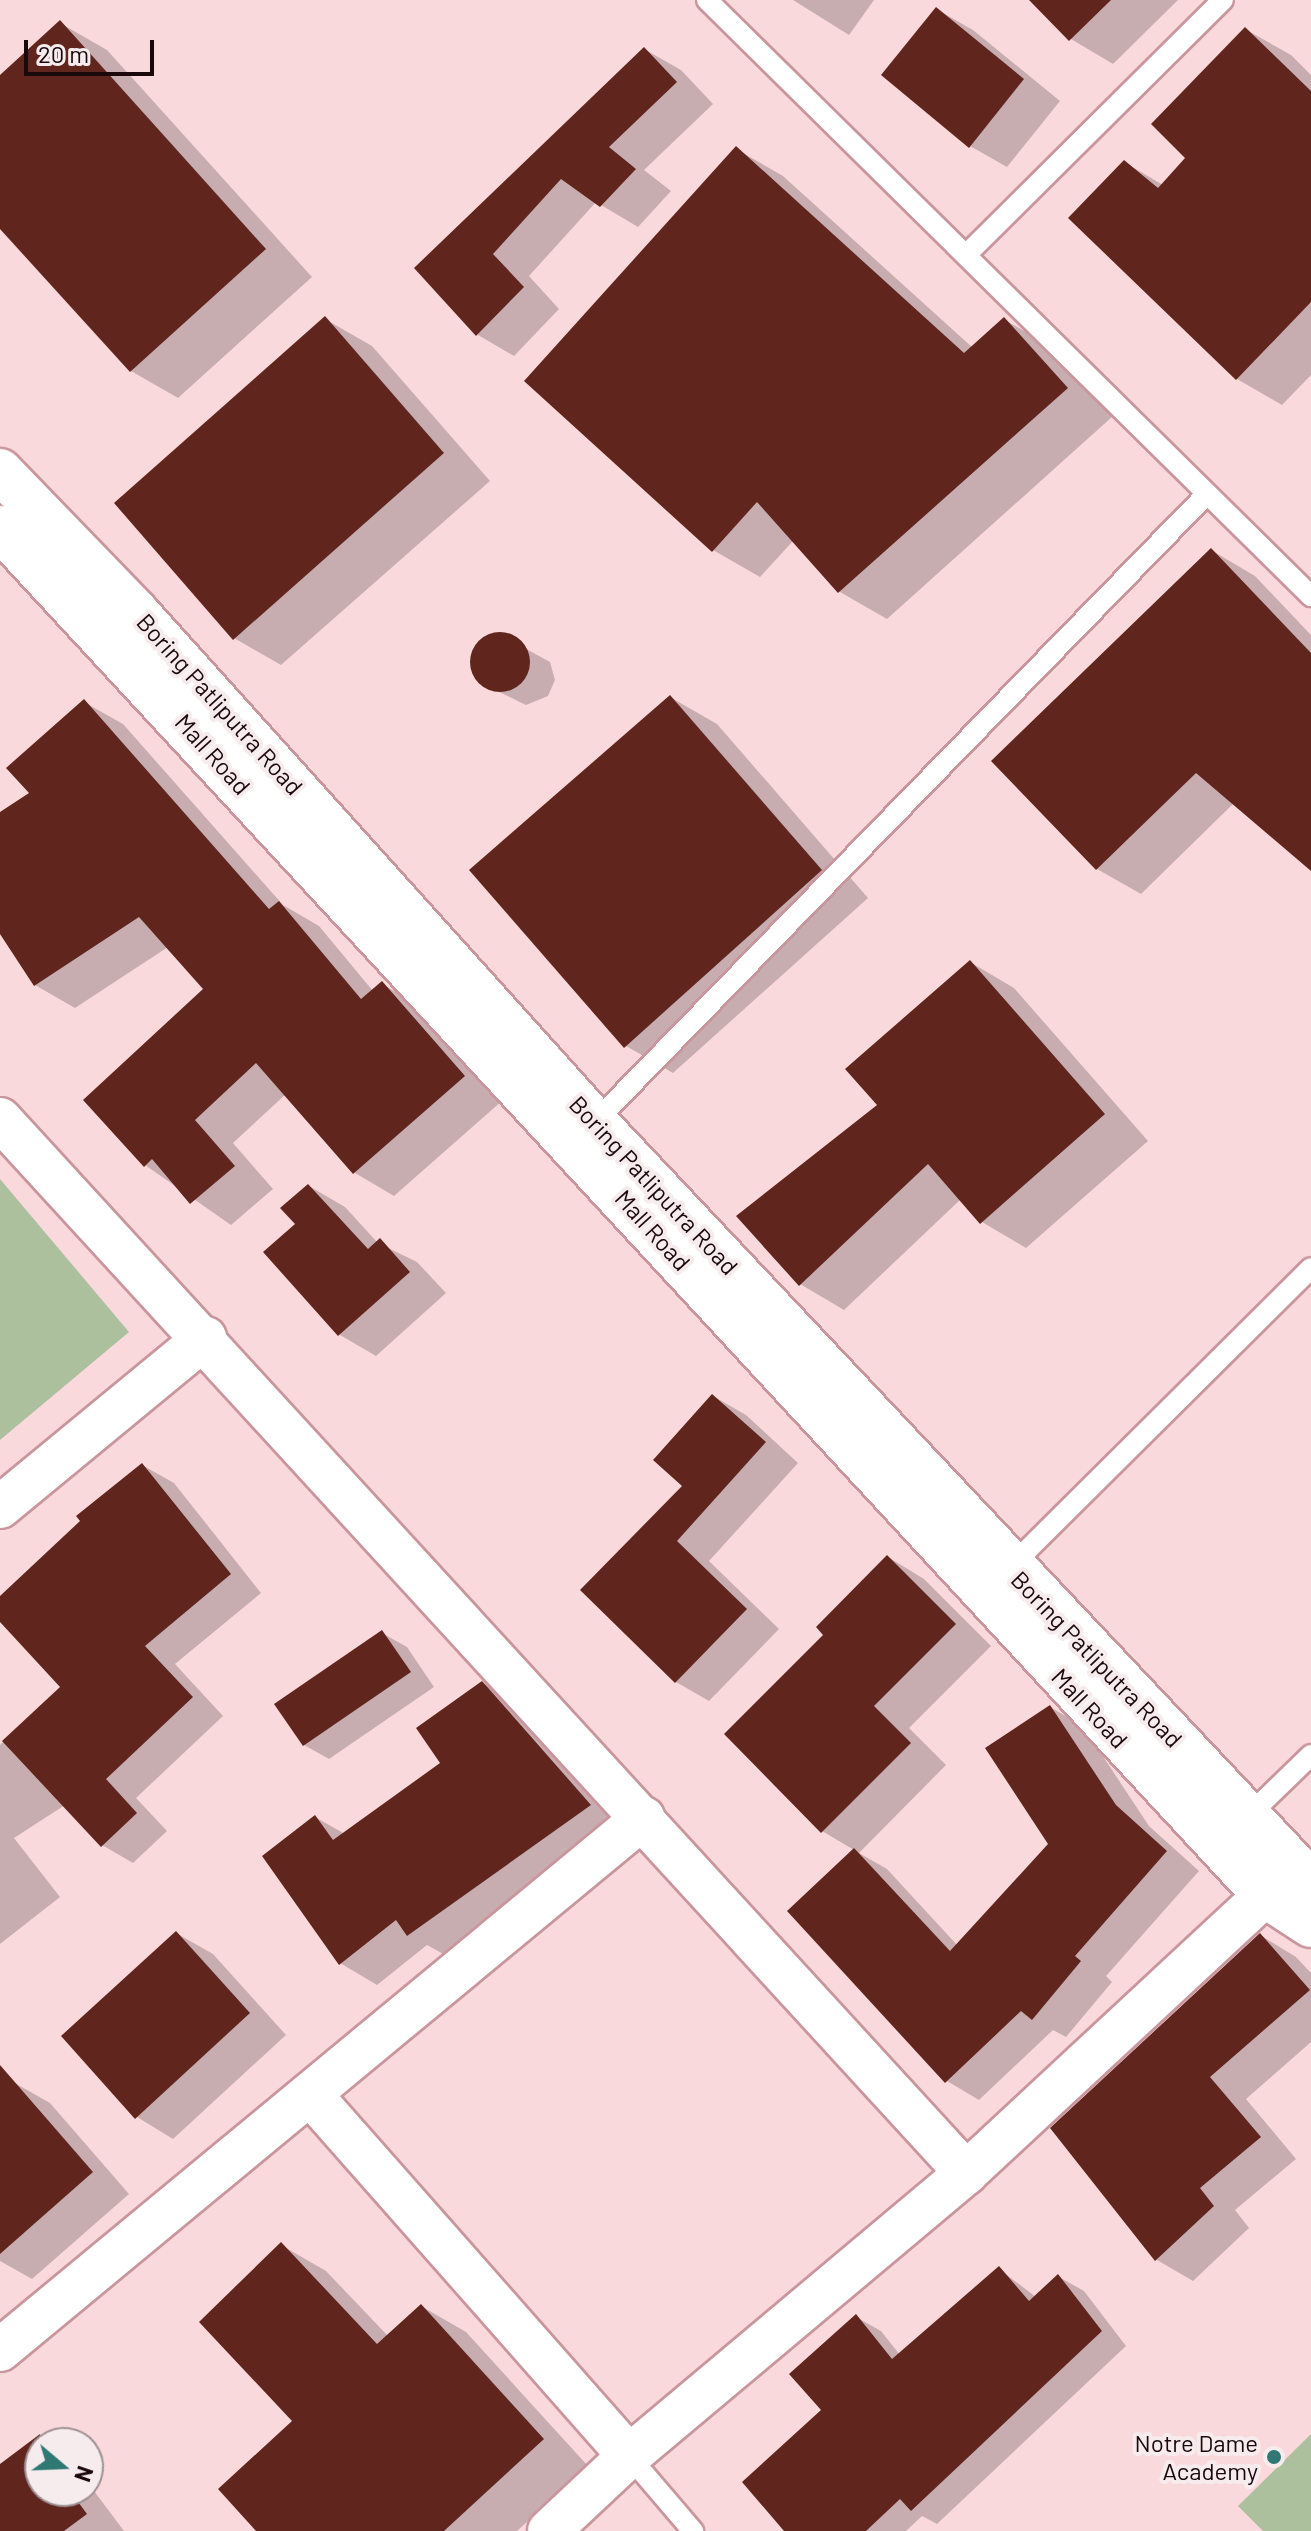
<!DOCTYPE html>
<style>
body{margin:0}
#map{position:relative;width:1311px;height:2531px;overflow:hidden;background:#fad9dc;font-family:Barlow,sans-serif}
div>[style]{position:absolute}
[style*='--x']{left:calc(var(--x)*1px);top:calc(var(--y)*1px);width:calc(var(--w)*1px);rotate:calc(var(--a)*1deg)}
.green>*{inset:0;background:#adc09d}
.shadow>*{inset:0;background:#0003}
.building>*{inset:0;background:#60261e}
.round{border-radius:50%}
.roads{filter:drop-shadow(2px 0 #c9969d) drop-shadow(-2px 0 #c9969d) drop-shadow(0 2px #c9969d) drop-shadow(0 -2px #c9969d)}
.lane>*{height:20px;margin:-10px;padding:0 10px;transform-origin:10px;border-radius:10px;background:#fff}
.street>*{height:42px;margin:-21px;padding:0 21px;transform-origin:21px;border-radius:21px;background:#fff}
.secondary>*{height:44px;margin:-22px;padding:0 22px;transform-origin:22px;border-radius:22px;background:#fff}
.dots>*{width:22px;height:22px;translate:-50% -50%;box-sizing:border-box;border:4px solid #f7eced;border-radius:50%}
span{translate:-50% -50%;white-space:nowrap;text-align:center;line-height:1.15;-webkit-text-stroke:8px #f7eced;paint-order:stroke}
.street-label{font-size:24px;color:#1a080b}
.poi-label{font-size:24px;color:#1a080b}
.right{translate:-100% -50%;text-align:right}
.north{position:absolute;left:24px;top:2427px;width:80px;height:80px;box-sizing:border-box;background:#f7eced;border:2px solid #9f9193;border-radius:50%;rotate:109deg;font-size:22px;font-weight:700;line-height:32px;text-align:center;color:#1a080b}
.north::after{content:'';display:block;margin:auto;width:28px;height:36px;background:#2f7874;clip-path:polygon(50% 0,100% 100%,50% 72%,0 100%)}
.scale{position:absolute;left:24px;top:40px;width:130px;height:36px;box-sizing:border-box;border:4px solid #1a080b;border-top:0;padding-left:10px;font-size:24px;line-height:28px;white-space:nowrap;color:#1a080b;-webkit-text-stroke:6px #f7eced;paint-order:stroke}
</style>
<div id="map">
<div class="green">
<div style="clip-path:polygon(0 1179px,129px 1332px,0 1440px)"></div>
<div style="clip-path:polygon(1311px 2434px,1311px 2531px,1263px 2531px,1238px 2506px)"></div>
</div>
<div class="shadow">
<div style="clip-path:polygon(793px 0,874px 0,849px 35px)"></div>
<div style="clip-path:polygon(1032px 0,1178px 0,1113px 64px,1071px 39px)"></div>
<div style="clip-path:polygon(936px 9px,973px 30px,1060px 101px,1007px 167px,970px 146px)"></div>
<div style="clip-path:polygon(60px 23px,107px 50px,312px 277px,178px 398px,131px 371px,0 226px,0 77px)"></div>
<div style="clip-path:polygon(1245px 29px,1291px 55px,1311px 75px,1311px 375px,1282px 405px,1237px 379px,1071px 218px,1124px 162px,1163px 185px,1187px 158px)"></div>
<div style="clip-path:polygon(644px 49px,681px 70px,713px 104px,644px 170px,671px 191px,638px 227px,596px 202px,529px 276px,559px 309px,514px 356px,478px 335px,416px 268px)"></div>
<div style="clip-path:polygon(736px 149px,783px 176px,973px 348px,1005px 320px,1052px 347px,1113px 416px,887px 619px,840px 592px,794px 540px,760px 577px,713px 550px)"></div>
<div style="clip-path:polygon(325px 319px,372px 346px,490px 481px,281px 665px,234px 638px)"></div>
<div style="clip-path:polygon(1211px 550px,1255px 576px,1311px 635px,1311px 868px,1234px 803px,1141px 894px,1097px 869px)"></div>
<div style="clip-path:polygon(499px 634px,550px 662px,555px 680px,548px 696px,526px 705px,485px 685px,472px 666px,482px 641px)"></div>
<div style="clip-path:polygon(670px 697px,717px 724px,868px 898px,673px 1073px,626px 1046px)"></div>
<div style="clip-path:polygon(84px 702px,123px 724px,283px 905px,319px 926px,373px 991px,382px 984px,422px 1007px,503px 1100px,394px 1196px,355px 1173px,286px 1094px,233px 1143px,273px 1189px,231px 1225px,145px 1165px,206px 989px,168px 947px,75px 1008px,35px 985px,0 931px,0 814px,32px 793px)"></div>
<div style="clip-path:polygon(970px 962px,1014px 988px,1148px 1141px,1026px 1248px,982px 1222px,961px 1199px,844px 1310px,800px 1284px,879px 1105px)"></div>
<div style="clip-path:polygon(309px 1186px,345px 1207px,378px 1243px,417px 1262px,446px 1293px,376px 1356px,340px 1335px,266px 1252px,297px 1224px)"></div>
<div style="clip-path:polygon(713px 1396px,746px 1415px,798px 1463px,709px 1561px,779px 1629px,709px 1701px,676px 1682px,583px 1590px,685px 1486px)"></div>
<div style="clip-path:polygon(142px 1465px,174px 1483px,261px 1593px,175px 1664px,223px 1716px,136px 1798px,167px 1831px,133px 1863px,102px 1845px,65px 1805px,14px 1838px,60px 1897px,0 1944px,0 1745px,63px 1687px,0 1619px,0 1599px)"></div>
<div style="clip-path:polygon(888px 1557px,924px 1579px,991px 1646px,909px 1728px,946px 1765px,859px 1853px,887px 1869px,958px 1946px,1050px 1844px,1050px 1707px,1083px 1726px,1149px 1826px,1199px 1871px,1106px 1976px,1112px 1982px,1066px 2037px,1053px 2030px,979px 2100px,947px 2081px,854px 1850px,822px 1831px,826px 1635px)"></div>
<div style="clip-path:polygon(382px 1633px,407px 1647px,434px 1687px,329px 1759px,304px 1745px)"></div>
<div style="clip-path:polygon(483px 1683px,519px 1705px,626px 1827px,445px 1955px,427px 1945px,377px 1985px,340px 1963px,315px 1817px,345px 1834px,443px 1763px)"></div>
<div style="clip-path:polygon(176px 1933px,213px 1954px,286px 2035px,173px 2139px,137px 2117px)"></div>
<div style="clip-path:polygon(1260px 1935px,1296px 1957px,1311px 1973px,1311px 2042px,1246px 2099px,1296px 2159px,1235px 2210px,1249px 2228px,1193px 2281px,1157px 2260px,1053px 2128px)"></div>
<div style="clip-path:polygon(13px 2082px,50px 2103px,129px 2194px,32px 2279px,0 2261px,0 2093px)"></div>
<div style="clip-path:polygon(281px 2245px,326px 2271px,388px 2336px,421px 2306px,466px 2332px,588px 2466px,517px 2531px,259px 2531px,295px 2421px)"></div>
<div style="clip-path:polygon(999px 2269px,1036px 2297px,1059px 2277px,1084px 2291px,1126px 2346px,937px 2524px,922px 2516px,906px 2531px,786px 2531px,856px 2317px,881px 2331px,900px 2355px)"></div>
<div style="clip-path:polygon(40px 2447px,40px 2491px,88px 2491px,88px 2483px,124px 2531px,0 2531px,0 2467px)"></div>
</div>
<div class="building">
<div style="clip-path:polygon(1029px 0,1111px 0,1069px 41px)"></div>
<div style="clip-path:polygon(936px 7px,1024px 79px,969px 148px,881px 75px)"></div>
<div style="clip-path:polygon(60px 20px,266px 249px,130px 372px,0 229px,0 75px)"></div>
<div style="clip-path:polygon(1245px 27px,1311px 91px,1311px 302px,1236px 380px,1068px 218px,1124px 160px,1158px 188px,1185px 158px,1151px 124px)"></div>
<div style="clip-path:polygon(644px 47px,677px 82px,609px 147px,636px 169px,600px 207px,561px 179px,493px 254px,524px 287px,476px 336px,414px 268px)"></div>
<div style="clip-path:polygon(736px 146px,964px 353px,1004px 317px,1068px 388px,838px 593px,757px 502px,712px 552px,524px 381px)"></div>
<div style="clip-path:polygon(325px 316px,444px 453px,233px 640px,114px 503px)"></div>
<div style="clip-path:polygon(1211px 548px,1311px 653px,1311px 871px,1196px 773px,1096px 870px,991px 761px)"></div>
<div class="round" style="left:470px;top:632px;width:60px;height:60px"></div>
<div style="clip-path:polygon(670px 695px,822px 870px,624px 1048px,469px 870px)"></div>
<div style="clip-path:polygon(84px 699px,269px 909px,279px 901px,361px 999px,382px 981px,465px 1076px,353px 1174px,256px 1063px,195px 1120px,235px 1166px,190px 1204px,152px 1159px,144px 1167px,83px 1100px,203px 989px,139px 917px,34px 986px,0 934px,0 812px,29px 793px,6px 768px)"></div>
<div style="clip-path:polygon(970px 960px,1105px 1114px,980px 1224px,928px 1164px,799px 1286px,736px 1216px,877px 1105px,845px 1069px)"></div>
<div style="clip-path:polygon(308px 1184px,368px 1249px,380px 1238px,410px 1272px,338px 1336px,263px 1252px,295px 1224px,280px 1208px)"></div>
<div style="clip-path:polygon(712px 1394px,766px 1442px,677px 1541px,747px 1609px,675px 1683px,580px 1590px,682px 1486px,653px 1460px)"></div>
<div style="clip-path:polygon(142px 1463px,231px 1574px,145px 1646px,193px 1697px,106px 1779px,137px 1813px,101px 1847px,2px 1741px,60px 1687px,0 1622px,0 1596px,80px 1521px,76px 1516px)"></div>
<div style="clip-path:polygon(887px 1555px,956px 1624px,874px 1706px,911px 1743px,821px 1833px,724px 1734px,823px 1635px,816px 1627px)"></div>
<div style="clip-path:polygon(382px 1630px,411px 1672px,303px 1746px,274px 1704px)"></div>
<div style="clip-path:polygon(482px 1681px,591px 1805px,407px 1936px,396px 1920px,339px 1965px,262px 1856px,315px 1815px,333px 1840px,440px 1763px,416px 1728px)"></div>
<div style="clip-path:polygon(1050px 1705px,1116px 1805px,1167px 1851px,1075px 1956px,1081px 1961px,1032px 2020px,1021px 2011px,945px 2083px,787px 1911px,854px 1848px,950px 1951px,1048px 1844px,985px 1748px)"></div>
<div style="clip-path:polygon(176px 1931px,250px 2013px,135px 2119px,61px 2036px)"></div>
<div style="clip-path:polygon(1260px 1933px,1310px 1990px,1210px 2077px,1261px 2137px,1200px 2188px,1214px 2206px,1155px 2261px,1050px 2128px)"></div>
<div style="clip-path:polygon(0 2065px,93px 2172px,0 2254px)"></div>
<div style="clip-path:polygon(281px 2242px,377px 2344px,421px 2304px,544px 2439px,444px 2531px,256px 2531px,218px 2489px,292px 2421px,199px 2322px)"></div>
<div style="clip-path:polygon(999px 2266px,1029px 2301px,1058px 2274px,1102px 2331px,911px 2511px,900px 2499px,866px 2531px,784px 2531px,742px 2482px,821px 2410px,789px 2374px,856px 2314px,892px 2359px)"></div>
<div style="clip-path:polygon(40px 2434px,40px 2491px,70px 2491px,87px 2514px,64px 2531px,0 2531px,0 2464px)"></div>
</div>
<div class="roads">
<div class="lane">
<div style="--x:707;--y:0;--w:849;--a:44.62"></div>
<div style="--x:966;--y:255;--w:362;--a:-44.8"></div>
<div style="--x:593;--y:1124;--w:880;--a:-45.74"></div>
<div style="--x:1010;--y:1567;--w:424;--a:-44.8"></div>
<div style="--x:1245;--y:1819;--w:92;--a:-44.1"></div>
<div style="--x:629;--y:2456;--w:99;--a:49.5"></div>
</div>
<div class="street">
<div style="--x:0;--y:1119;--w:1430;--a:47.49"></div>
<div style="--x:0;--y:1507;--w:266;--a:-39.5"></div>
<div style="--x:310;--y:2094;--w:482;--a:48.6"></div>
<div style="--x:0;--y:2350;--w:835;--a:-39.6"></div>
<div style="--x:549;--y:2531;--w:110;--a:-43.2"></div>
<div style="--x:629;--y:2456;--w:440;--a:-40"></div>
<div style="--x:966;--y:2173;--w:445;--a:-42.9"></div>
</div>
<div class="secondary">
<div style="--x:0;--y:471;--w:196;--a:46"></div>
<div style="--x:136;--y:612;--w:686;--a:48.01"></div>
<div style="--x:595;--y:1122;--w:1023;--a:46.74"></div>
<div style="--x:1296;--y:1867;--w:34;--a:63"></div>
<div style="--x:0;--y:528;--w:1863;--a:47.22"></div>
<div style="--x:1265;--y:1895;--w:55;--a:33.1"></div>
</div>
</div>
<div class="dots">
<div style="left:1274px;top:2457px;background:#2f7874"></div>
</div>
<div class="street-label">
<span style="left:220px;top:704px;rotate:48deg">Boring Patliputra Road</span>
<span style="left:213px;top:754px;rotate:48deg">Mall Road</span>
<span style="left:654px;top:1185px;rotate:47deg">Boring Patliputra Road</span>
<span style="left:653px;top:1230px;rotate:48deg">Mall Road</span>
<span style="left:1097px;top:1659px;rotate:46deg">Boring Patliputra Road</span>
<span style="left:1090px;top:1708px;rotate:47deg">Mall Road</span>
</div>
<div class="poi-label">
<span class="right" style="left:1258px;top:2457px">Notre Dame<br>Academy</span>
</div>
<div class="north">N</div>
<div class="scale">20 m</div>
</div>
